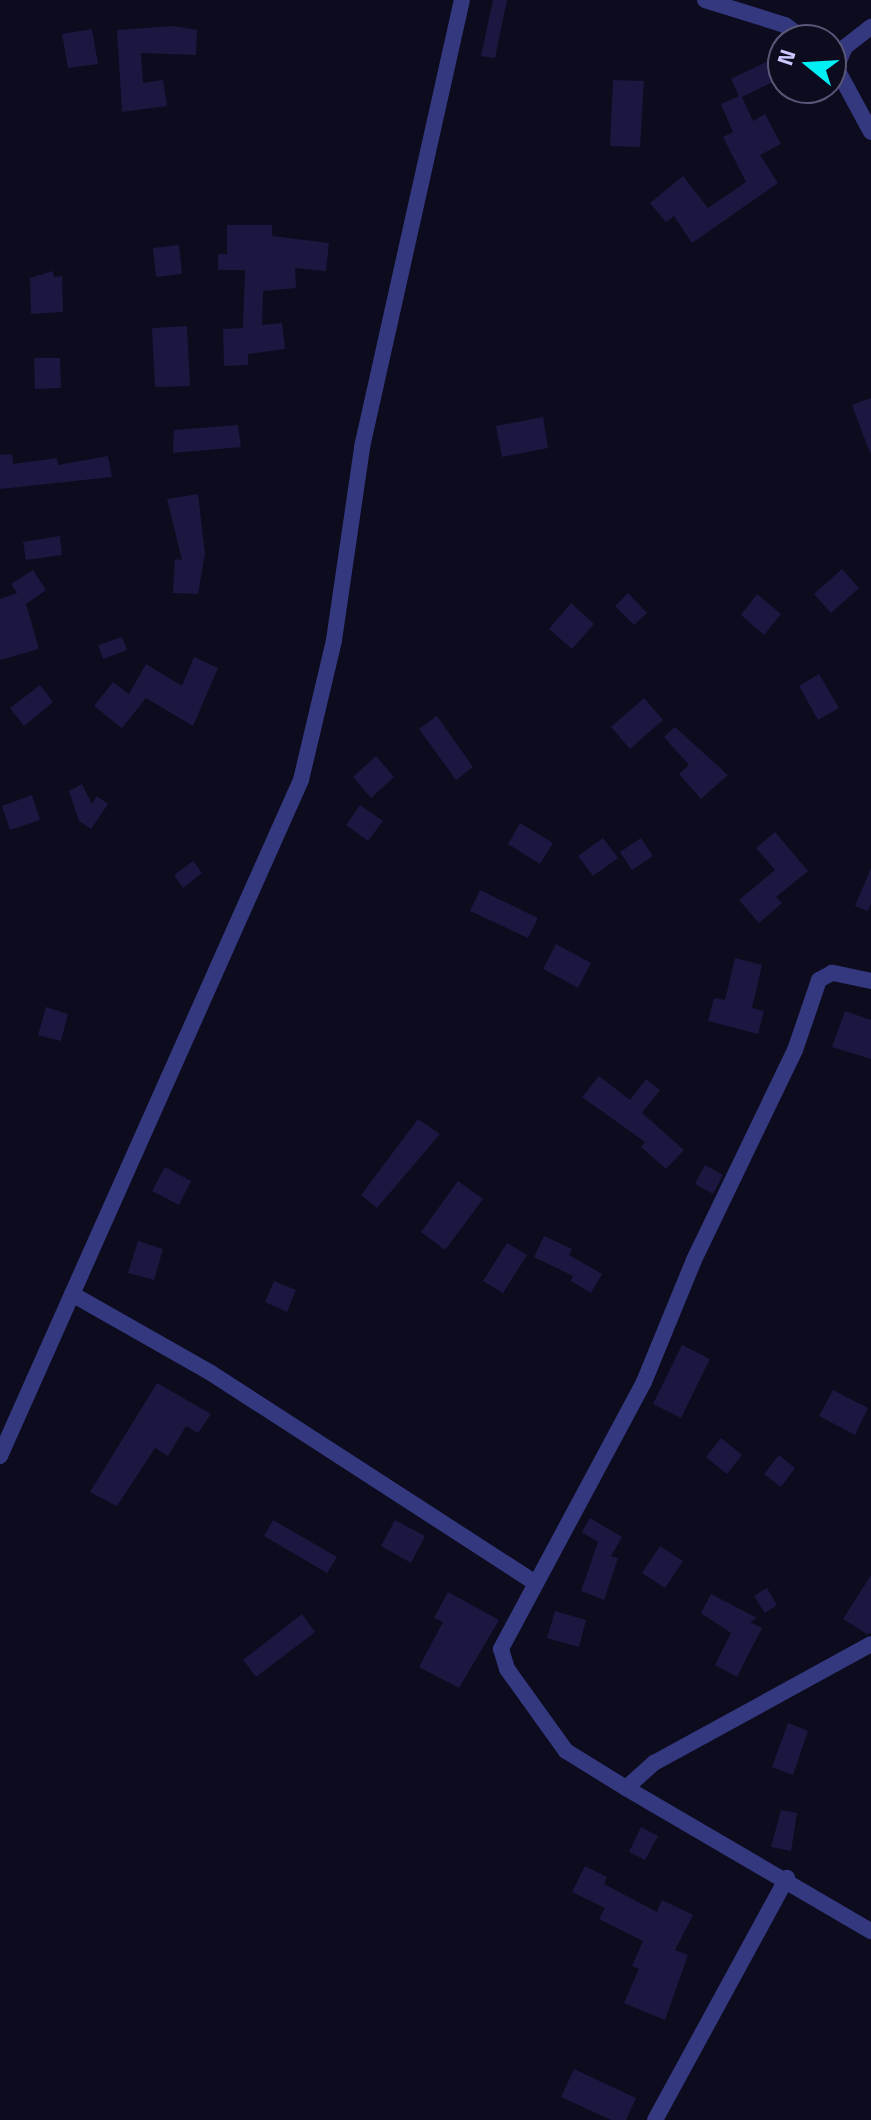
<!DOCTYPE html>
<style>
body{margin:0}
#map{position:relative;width:871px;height:2120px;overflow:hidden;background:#0d0b1e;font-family:"Titillium Web",sans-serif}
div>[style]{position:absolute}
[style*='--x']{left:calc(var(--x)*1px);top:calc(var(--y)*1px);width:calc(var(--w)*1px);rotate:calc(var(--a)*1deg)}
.building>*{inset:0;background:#1b1740}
.minor>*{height:16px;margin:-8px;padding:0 8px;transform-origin:8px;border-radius:8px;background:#34387f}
span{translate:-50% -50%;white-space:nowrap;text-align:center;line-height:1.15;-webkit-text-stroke:6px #0d0b1e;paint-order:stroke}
.north{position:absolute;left:767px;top:24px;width:80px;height:80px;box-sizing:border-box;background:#0d0b1e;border:2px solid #595778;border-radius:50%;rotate:288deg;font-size:22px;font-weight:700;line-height:32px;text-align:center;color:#cac8ff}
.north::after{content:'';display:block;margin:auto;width:28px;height:36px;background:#00f0f3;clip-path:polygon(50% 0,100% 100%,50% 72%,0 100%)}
</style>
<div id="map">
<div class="building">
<div style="clip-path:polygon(493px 0,507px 0,495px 58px,481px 56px)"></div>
<div style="clip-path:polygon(173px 26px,197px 30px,196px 55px,141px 53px,143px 83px,163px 80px,167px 106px,122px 112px,117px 30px)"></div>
<div style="clip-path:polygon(92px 29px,98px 64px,68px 68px,62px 34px)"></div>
<div style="clip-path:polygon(770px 60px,779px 79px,742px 97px,753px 121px,765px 114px,781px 144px,760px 155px,778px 183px,692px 243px,674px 216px,666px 222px,650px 203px,683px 176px,708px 208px,746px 182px,723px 137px,733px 132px,721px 104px,739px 96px,731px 79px)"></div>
<div style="clip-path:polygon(613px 80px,644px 81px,640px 147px,610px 146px)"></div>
<div style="clip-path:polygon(227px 225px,272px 225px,272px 236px,329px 243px,326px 271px,295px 268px,296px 288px,263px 291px,262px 325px,282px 323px,285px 349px,248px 354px,248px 365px,224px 366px,223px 329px,243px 328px,245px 270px,218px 270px,218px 254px,227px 254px)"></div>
<div style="clip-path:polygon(179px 245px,182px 274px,156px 277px,153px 248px)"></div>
<div style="clip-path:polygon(53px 271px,54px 277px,62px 276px,63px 312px,31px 314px,30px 278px)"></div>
<div style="clip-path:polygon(187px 326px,190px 386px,155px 387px,152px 328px)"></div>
<div style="clip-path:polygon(34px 358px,60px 358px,61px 388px,35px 389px)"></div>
<div style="clip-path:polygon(871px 398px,871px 452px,870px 453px,852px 405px)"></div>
<div style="clip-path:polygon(543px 417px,548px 448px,502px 457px,496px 426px)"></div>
<div style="clip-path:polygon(238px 425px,241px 447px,173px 453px,174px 430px)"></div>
<div style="clip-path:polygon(12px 454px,13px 464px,57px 458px,58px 465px,108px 456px,112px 477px,0 489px,0 455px)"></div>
<div style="clip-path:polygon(198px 494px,205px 554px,198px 594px,173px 593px,175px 559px,182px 560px,167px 499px)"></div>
<div style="clip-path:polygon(60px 536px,62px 555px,26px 560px,23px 542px)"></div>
<div style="clip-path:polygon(842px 569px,859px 588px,831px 613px,814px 594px)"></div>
<div style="clip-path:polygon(33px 570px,46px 590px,26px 604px,39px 649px,0 660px,0 599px,17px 593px,11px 584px)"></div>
<div style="clip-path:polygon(628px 593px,647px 613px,634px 625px,615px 606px)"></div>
<div style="clip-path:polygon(757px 594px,781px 614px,764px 635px,741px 615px)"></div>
<div style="clip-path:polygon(571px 603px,594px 624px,572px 649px,549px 629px)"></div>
<div style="clip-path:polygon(122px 637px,127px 650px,103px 659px,98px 645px)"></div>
<div style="clip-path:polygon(194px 657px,218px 668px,193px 726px,146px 698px,122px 728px,94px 706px,113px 682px,129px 694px,146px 664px,182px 686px)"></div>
<div style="clip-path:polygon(819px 674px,839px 708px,818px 720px,799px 686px)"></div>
<div style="clip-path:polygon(40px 685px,53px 702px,24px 726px,10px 708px)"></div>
<div style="clip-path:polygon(644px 698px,663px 720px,630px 749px,611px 727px)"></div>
<div style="clip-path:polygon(437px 716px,473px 767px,456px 780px,419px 729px)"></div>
<div style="clip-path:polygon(675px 727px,728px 775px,701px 799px,679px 774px,689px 765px,664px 737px)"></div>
<div style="clip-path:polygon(376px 756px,394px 777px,371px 798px,353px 777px)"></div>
<div style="clip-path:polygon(82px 784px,92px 804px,97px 796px,108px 804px,91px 829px,79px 821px,69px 791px)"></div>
<div style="clip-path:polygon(32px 795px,40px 820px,10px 830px,2px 806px)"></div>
<div style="clip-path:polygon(360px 805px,383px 821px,368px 841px,346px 825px)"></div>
<div style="clip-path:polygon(520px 823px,553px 843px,540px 864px,508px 844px)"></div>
<div style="clip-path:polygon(775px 832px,808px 871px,776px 897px,782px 903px,759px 923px,739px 900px,775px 870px,756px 848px)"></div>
<div style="clip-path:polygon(603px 838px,618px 858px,593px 876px,578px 856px)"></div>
<div style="clip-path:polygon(641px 838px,653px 856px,632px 870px,620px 852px)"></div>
<div style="clip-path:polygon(193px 861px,202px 873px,183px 888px,174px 875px)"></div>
<div style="clip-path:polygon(871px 868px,871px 903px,868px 911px,855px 906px)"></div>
<div style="clip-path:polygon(480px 890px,538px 918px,528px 938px,470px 911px)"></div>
<div style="clip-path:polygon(556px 944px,591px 963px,578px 988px,543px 969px)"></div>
<div style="clip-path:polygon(735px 958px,762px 965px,752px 1008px,764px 1011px,758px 1034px,708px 1021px,714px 998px,725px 1000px)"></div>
<div style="clip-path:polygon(46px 1007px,68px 1014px,61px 1041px,38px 1035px)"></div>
<div style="clip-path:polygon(845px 1011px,871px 1020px,871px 1059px,832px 1047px)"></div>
<div style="clip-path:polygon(599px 1076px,630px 1100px,646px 1079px,660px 1090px,642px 1113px,684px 1150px,666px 1169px,641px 1147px,645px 1142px,582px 1097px)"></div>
<div style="clip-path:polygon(418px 1119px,440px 1134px,377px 1208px,361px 1195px)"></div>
<div style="clip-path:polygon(705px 1165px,723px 1175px,713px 1194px,695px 1184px)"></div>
<div style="clip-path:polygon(165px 1167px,191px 1181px,179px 1205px,152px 1191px)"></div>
<div style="clip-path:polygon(458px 1181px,483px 1199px,445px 1250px,421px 1232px)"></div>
<div style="clip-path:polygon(544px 1236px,572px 1249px,569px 1255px,602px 1274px,591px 1293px,571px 1281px,573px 1276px,534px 1257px)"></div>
<div style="clip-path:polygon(138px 1241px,163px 1249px,154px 1280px,128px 1273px)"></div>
<div style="clip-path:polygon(507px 1243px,527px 1255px,503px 1293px,483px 1281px)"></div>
<div style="clip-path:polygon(274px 1281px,296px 1290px,287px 1312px,265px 1302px)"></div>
<div style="clip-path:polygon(682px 1345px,710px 1359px,681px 1418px,653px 1404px)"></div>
<div style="clip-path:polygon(157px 1383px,211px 1414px,198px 1433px,186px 1426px,168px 1456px,155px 1448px,117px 1506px,90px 1492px)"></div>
<div style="clip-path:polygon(833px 1390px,868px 1408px,855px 1435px,819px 1416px)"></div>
<div style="clip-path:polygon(721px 1438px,742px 1455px,727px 1474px,706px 1457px)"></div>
<div style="clip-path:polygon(779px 1455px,795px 1468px,781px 1487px,764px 1474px)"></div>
<div style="clip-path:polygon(590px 1518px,622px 1537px,611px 1556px,618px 1558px,604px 1600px,581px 1591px,598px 1542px,582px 1532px)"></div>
<div style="clip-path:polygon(273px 1520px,337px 1557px,327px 1573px,264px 1536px)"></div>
<div style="clip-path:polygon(395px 1520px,425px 1536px,411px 1563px,381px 1546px)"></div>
<div style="clip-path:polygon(660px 1546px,683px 1561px,665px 1588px,642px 1573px)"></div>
<div style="clip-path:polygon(871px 1575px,871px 1633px,867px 1634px,843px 1619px)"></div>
<div style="clip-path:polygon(767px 1588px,777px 1605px,765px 1613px,754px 1596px)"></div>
<div style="clip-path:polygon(448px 1592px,499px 1620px,459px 1688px,419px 1667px,443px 1622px,434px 1618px)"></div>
<div style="clip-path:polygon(711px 1594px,757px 1618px,750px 1622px,762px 1628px,737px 1677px,715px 1665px,731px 1633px,701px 1613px)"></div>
<div style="clip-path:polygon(555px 1611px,586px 1620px,579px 1647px,547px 1638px)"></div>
<div style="clip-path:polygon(302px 1614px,315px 1632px,256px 1677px,243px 1660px)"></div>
<div style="clip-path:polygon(788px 1723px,808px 1731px,793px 1775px,772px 1767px)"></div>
<div style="clip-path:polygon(781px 1810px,797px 1813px,791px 1851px,771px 1847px)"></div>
<div style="clip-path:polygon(641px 1827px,658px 1836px,645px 1860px,629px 1852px)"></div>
<div style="clip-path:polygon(585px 1866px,607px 1877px,604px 1884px,657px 1912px,662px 1900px,693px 1915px,675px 1950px,688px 1955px,665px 2020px,624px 2003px,639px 1969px,632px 1966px,643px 1941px,599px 1919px,605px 1908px,572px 1892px)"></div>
<div style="clip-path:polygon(574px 2069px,636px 2098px,626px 2120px,611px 2120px,561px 2097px)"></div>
</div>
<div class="minor">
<div style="--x:705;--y:0;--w:84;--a:17.4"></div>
<div style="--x:785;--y:25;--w:26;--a:36"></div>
<div style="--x:831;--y:58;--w:84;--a:61.6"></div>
<div style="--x:838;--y:63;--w:17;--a:-66"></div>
<div style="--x:845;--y:47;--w:33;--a:-38"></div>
<div style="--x:871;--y:981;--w:40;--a:-168"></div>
<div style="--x:832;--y:973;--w:15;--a:152"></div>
<div style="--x:819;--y:980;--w:74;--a:108.9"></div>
<div style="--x:795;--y:1050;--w:233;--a:115.7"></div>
<div style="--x:694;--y:1260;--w:132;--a:112.3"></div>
<div style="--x:644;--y:1382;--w:303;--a:118.2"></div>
<div style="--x:501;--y:1649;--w:21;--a:73"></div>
<div style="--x:507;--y:1669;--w:101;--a:54.3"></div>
<div style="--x:566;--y:1751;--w:70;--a:31.7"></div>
<div style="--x:626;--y:1788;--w:38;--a:-42"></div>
<div style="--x:654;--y:1763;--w:247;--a:-28.7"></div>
<div style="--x:72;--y:1294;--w:160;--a:29.6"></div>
<div style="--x:211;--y:1373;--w:386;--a:32.9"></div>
<div style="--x:0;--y:1456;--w:740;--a:-66"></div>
<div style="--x:301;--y:780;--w:144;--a:-76.7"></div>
<div style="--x:334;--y:640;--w:195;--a:-81.7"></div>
<div style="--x:362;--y:447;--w:458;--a:-77.4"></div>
<div style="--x:626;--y:1788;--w:284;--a:30.3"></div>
<div style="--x:655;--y:2120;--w:276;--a:-61.4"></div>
</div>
<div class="north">N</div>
</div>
